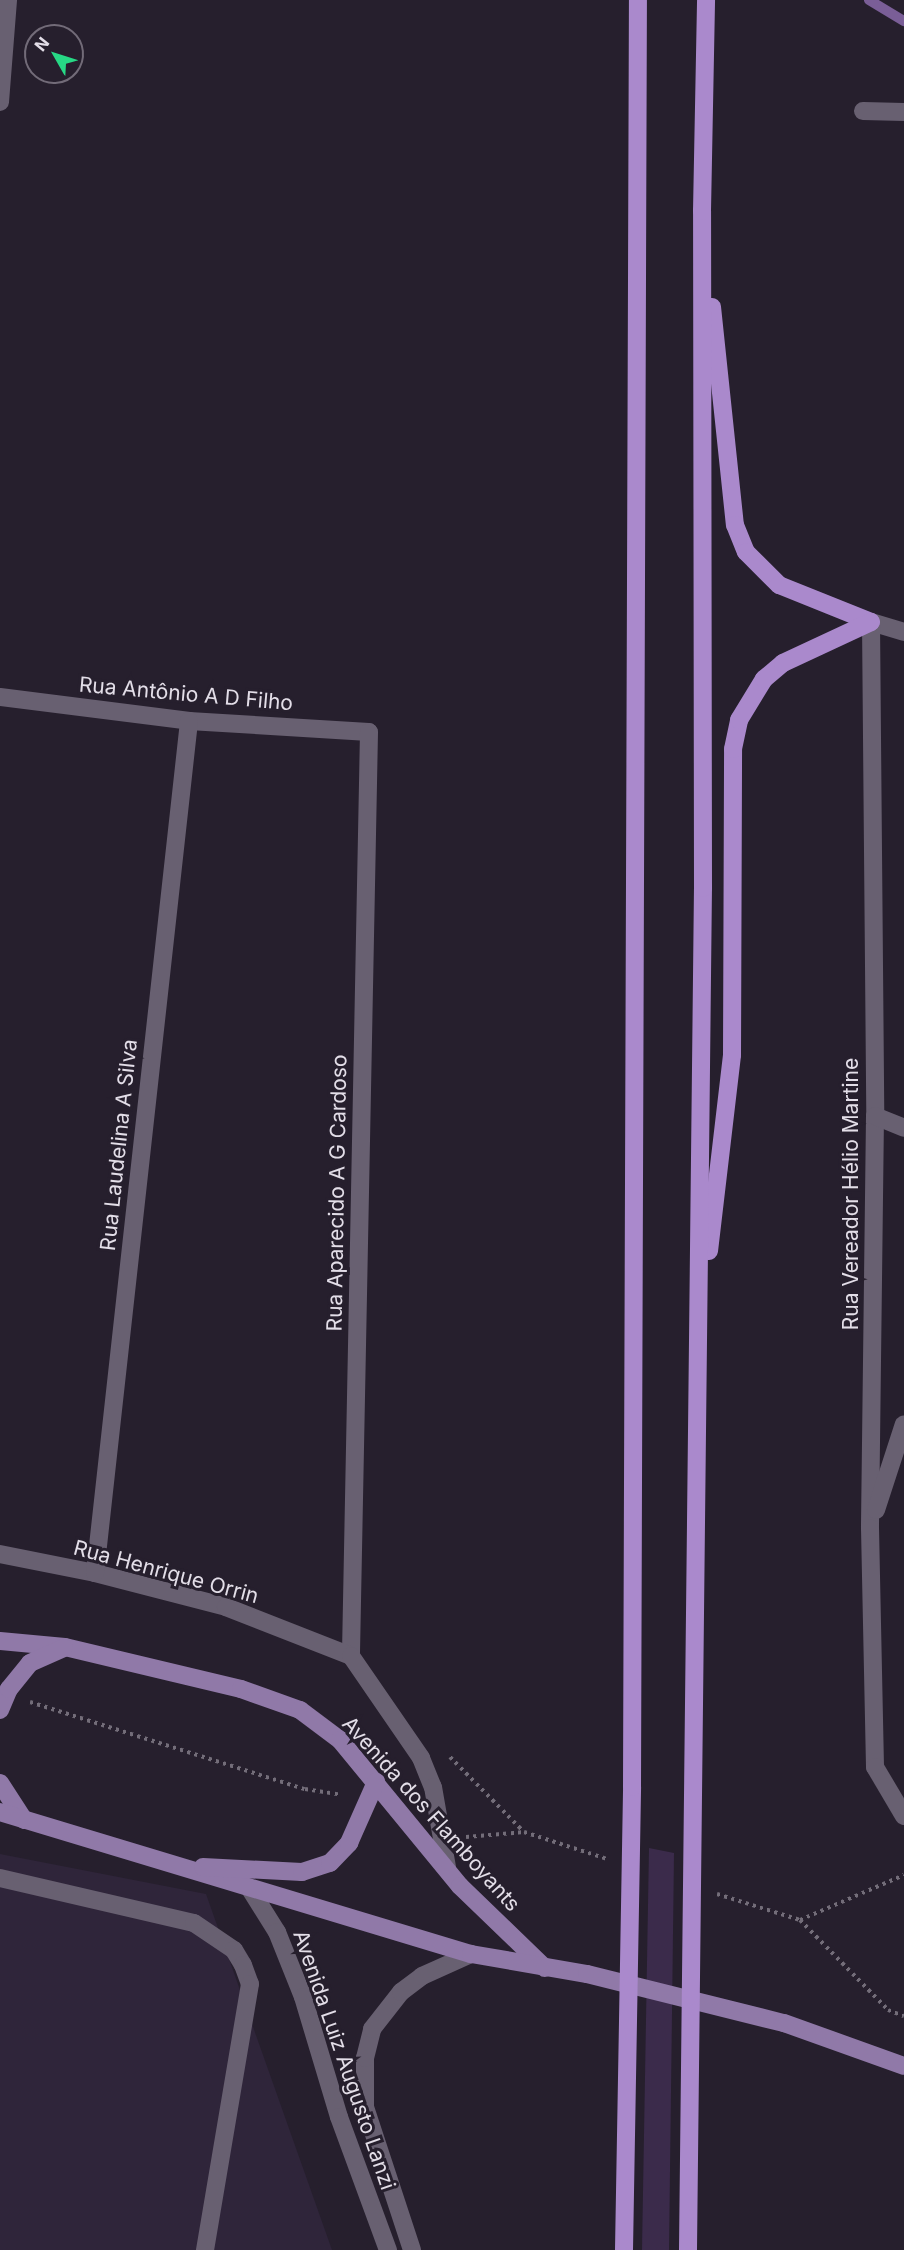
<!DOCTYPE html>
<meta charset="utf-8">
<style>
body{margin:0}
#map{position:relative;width:904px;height:2250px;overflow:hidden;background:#261f2d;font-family:Inter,sans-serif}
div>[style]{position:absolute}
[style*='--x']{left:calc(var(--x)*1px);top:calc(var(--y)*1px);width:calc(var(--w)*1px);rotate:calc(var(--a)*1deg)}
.built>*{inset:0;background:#2f253a}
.green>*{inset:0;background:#3b2b4b}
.stream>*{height:10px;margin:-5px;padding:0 5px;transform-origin:5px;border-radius:5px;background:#7a5e97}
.path>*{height:4px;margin-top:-2px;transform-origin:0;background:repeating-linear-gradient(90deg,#736d79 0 3px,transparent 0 7.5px)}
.minor>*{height:18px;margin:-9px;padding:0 9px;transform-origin:9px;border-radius:9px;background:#686071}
.major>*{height:18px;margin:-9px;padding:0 9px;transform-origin:9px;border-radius:9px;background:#9079a8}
.highway>*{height:18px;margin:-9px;padding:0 9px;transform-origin:9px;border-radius:9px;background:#aa89cc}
span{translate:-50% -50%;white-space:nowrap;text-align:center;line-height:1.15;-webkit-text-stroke:6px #261f2d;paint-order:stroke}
.street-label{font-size:21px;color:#e3dee8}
.north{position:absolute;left:24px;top:24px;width:60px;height:60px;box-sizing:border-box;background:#261f2d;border:2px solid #726b78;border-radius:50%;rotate:309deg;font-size:16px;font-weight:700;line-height:24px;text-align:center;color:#e3dee8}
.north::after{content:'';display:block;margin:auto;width:21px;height:27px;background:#27d885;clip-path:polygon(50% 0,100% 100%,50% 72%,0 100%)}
</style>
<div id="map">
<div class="built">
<div style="clip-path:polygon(0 1854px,206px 1894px,332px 2250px,0 2250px)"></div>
</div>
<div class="green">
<div style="clip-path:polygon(649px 1848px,674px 1853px,669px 2250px,642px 2250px)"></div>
</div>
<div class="stream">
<div style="--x:869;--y:0;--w:41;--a:31"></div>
</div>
<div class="path">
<div style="--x:30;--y:1702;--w:288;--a:17.6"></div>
<div style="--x:305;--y:1789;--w:36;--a:9"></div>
<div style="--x:450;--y:1757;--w:105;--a:45.4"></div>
<div style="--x:466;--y:1837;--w:58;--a:-4.9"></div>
<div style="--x:524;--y:1832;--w:87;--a:18"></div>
<div style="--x:717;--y:1894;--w:87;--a:17.4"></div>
<div style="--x:800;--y:1920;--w:126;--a:45.6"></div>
<div style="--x:888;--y:2010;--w:17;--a:21"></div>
<div style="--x:800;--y:1920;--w:113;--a:-23.4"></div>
</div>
<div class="minor">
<div style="--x:0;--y:102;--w:102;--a:-85.5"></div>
<div style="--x:863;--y:111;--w:41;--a:1.4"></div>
<div style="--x:904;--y:632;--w:34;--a:-163"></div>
<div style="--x:871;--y:622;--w:494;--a:89.5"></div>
<div style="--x:875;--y:1116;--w:412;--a:90.7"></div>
<div style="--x:870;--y:1528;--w:239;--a:88.8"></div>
<div style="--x:875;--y:1767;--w:57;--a:59.4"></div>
<div style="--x:0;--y:697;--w:191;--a:7.2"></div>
<div style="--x:189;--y:721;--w:180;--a:3.5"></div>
<div style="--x:369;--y:732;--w:924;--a:91.12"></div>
<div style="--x:875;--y:1116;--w:31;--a:22"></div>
<div style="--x:876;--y:1510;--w:90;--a:-72"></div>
<div style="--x:0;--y:1554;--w:97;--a:11.3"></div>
<div style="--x:95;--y:1573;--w:135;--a:14.5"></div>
<div style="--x:226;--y:1607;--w:134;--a:21.4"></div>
<div style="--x:95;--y:1573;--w:857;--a:-83.7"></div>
<div style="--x:351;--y:1656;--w:124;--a:55.5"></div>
<div style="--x:421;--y:1758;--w:31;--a:68"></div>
<div style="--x:433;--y:1787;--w:81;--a:80.1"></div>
<div style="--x:0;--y:1878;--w:199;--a:13.1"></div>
<div style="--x:194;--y:1923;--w:48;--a:34"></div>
<div style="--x:234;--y:1950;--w:17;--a:59"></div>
<div style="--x:243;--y:1965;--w:20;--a:70"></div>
<div style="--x:250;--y:1984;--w:270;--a:99.6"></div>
<div style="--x:250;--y:1889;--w:51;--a:57.9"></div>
<div style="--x:277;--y:1932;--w:70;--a:68.2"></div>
<div style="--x:303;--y:1997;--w:125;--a:73.3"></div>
<div style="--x:339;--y:2117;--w:142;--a:69.8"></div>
<div style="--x:412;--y:2250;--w:151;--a:-108.2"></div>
<div style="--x:365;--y:2107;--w:49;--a:-90"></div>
<div style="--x:365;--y:2058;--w:30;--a:-76"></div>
<div style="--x:372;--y:2029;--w:47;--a:-51.9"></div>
<div style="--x:401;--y:1992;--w:26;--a:-37"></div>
<div style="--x:422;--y:1976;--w:54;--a:-24.2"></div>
</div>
<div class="major">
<div style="--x:0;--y:1641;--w:65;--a:5.3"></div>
<div style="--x:65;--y:1647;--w:181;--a:13.4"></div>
<div style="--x:241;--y:1689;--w:63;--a:19.6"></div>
<div style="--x:300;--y:1710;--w:50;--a:36.9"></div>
<div style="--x:340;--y:1740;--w:189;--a:50.6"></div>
<div style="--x:460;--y:1886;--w:118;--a:44"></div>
<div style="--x:0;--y:1710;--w:23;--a:-67"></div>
<div style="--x:9;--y:1689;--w:33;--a:-51"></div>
<div style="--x:30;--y:1663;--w:37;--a:-24"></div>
<div style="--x:0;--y:1783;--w:44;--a:57"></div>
<div style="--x:0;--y:1812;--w:492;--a:16.8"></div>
<div style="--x:471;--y:1954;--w:118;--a:9.8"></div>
<div style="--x:587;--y:1974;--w:203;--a:14"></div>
<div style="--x:784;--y:2023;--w:127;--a:19.7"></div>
<div style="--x:203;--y:1867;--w:99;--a:2.9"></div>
<div style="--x:302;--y:1872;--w:29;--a:-18"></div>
<div style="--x:330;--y:1863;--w:28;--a:-46"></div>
<div style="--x:349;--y:1843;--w:67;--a:-66.1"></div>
</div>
<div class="highway">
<div style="--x:712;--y:307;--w:219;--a:84"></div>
<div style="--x:735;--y:525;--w:29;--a:68"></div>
<div style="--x:746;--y:552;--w:47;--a:45"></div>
<div style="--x:779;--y:585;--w:99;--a:21.9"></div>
<div style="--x:709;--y:1251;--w:197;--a:-83.3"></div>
<div style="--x:732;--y:1055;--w:306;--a:-89.8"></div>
<div style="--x:733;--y:749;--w:30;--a:-78"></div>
<div style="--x:739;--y:720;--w:48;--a:-58.6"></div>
<div style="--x:764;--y:679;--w:25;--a:-40"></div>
<div style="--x:783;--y:663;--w:97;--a:-25"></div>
<div style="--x:624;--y:2250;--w:463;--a:-89"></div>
<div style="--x:632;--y:1787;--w:1787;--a:-89.81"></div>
<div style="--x:688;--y:2250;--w:1362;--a:-89.37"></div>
<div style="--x:703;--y:888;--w:677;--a:-90.08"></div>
<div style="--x:702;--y:211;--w:211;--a:-88.9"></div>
</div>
<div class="street-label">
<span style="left:186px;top:694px;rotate:5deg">Rua Antônio A D Filho</span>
<span style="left:119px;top:1145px;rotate:-84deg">Rua Laudelina A Silva</span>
<span style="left:337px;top:1193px;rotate:-89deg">Rua Aparecido A G Cardoso</span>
<span style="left:851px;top:1194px;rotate:-90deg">Rua Vereador Hélio Martine</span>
<span style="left:166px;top:1572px;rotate:15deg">Rua Henrique Orrin</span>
<span style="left:431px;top:1814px;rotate:48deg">Avenida dos Flamboyants</span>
<span style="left:344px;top:2060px;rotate:71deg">Avenida Luiz Augusto Lanzi</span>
</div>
<div class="north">N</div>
</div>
